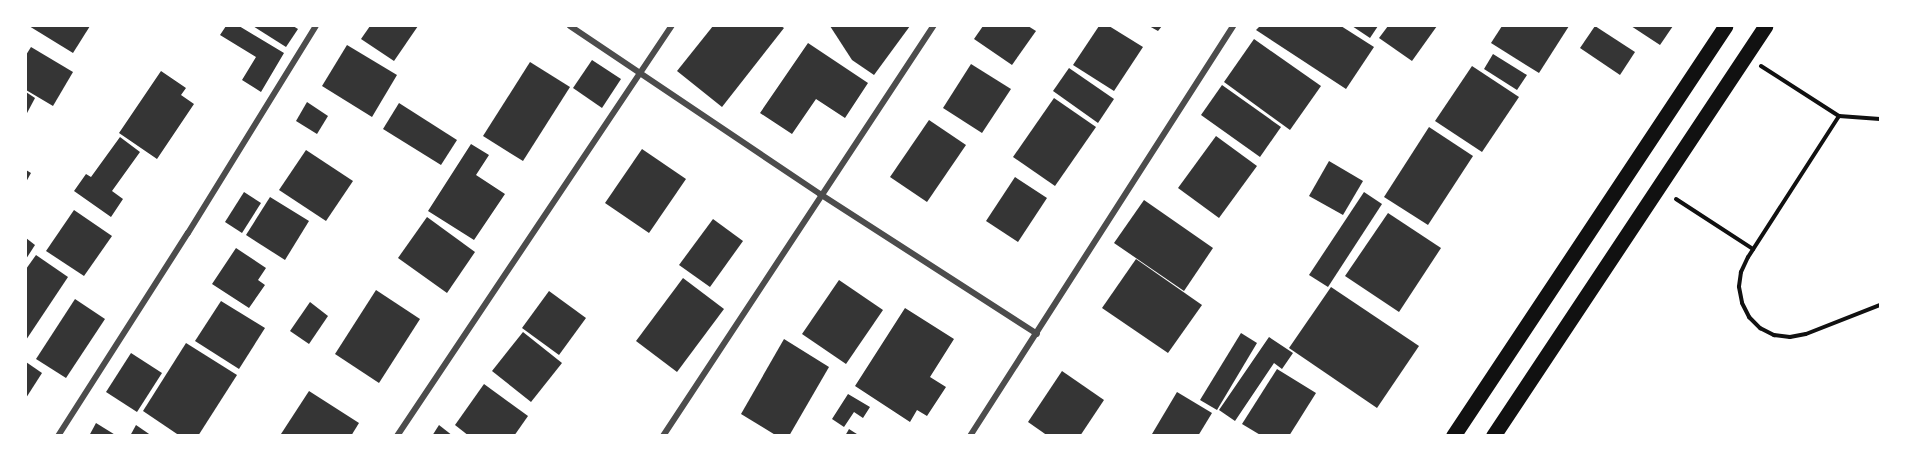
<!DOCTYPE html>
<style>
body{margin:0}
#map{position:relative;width:1906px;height:461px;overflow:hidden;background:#fff;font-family:"PT Sans Narrow",sans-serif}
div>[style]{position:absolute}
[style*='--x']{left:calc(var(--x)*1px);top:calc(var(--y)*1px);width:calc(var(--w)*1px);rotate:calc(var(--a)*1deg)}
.building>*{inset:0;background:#353535}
.path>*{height:4px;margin:-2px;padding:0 2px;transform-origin:2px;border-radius:2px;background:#111}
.minor>*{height:6px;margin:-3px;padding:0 3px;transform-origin:3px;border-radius:3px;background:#4c4c4c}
.primary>*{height:15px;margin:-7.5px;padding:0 7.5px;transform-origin:7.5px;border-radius:7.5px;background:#111}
span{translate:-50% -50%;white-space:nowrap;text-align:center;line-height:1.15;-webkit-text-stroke:6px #fff;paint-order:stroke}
.frame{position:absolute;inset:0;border:27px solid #fff;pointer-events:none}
</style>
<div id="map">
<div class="building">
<div style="clip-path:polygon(29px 26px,90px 26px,73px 53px)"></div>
<div style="clip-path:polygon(226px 26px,239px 26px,284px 53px,261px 92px,242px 80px,256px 57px,220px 35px)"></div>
<div style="clip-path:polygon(253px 26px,293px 26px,298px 29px,286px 47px)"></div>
<div style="clip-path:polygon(370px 26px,418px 26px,394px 61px,361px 39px)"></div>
<div style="clip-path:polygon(713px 26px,781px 26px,784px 28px,722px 107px,677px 71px)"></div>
<div style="clip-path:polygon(830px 26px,910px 26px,874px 75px,852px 60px)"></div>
<div style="clip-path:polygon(983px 26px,1028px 26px,1036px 31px,1012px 65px,974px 39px)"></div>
<div style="clip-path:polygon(1099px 26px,1109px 26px,1143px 47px,1114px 91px,1073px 65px)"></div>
<div style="clip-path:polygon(1149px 26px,1162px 26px,1158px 31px)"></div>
<div style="clip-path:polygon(1260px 26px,1341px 26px,1374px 47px,1346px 89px,1256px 30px)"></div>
<div style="clip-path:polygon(1352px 26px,1378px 26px,1370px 38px)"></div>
<div style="clip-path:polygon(1388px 26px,1437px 26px,1412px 61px,1379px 38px)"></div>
<div style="clip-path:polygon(1502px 26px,1569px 26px,1539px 73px,1491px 43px)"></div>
<div style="clip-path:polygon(1595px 26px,1635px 52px,1620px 75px,1580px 48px)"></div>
<div style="clip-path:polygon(1631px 26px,1673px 26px,1660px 45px)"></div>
<div style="clip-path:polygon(1254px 39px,1321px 86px,1290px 130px,1224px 82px)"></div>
<div style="clip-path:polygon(808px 43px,868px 83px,845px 118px,816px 99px,792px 134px,760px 113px)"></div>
<div style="clip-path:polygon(347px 45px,397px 75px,372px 117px,322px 86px)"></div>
<div style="clip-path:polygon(31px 47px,73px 72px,53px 106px,26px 90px,26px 55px)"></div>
<div style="clip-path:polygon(1493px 54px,1527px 75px,1517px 90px,1484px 69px)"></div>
<div style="clip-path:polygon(592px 60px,621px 79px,602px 108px,573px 88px)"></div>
<div style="clip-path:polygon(530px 62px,570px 87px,523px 161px,483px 136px)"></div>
<div style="clip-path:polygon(971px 64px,1011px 89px,982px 133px,943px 108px)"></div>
<div style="clip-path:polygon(1472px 66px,1519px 97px,1482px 152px,1435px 121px)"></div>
<div style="clip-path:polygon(1069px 68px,1114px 99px,1098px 123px,1053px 91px)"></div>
<div style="clip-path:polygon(161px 71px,186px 88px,181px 95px,194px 104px,157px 159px,119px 133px)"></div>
<div style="clip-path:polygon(1222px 85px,1281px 127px,1260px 157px,1201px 115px)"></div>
<div style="clip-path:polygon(26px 92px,35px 98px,26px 115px)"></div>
<div style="clip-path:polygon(1054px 98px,1096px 127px,1055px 186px,1013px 157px)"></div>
<div style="clip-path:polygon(307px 102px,328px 116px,317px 134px,296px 121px)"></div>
<div style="clip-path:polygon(399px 103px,457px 140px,441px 165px,383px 129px)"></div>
<div style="clip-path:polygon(929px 120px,966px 145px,927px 202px,890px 177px)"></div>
<div style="clip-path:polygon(1429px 127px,1473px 156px,1428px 225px,1384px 197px)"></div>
<div style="clip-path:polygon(1216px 136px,1257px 166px,1219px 218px,1178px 188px)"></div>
<div style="clip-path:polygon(120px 137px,140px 152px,112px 191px,123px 199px,111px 217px,74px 191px,86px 174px,91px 177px)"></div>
<div style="clip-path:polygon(471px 144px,489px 155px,476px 175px,505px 194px,474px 240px,428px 211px)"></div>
<div style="clip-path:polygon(642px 149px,686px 179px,649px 233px,605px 203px)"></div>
<div style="clip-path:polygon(306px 150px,353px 181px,326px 221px,279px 190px)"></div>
<div style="clip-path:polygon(1329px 161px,1363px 181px,1343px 215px,1309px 196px)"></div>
<div style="clip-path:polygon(26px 170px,31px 173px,26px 182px)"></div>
<div style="clip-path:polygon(1015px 177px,1047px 198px,1018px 242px,986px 221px)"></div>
<div style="clip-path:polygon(244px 192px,261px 203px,242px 233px,225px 222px)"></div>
<div style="clip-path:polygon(1364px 192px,1382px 204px,1328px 287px,1309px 275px)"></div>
<div style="clip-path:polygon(270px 197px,309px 221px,285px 260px,246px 235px)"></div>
<div style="clip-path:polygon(1144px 200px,1213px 248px,1184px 291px,1114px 243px)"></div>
<div style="clip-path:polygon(74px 210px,112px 236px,84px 276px,46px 251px)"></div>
<div style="clip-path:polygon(1388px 213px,1441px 248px,1399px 312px,1345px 276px)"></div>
<div style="clip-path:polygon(427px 217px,475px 252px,447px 293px,398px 258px)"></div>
<div style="clip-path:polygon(713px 219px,743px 241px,710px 287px,679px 265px)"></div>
<div style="clip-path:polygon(26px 238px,35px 245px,26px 259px)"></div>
<div style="clip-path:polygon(236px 248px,266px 268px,258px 280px,265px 285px,249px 308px,212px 284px)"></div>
<div style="clip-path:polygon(36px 255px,68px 277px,26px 340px,26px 269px)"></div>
<div style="clip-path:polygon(1136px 259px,1202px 305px,1168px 353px,1102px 308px)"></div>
<div style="clip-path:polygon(683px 278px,724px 309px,677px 372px,636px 341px)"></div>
<div style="clip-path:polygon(839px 280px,883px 310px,846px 364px,802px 334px)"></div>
<div style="clip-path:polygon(1331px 287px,1419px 346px,1377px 408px,1289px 348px)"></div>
<div style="clip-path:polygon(376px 290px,420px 319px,379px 383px,335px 354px)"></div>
<div style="clip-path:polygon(549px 291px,586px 318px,559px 355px,522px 328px)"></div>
<div style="clip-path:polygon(75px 299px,105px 319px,66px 378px,36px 359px)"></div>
<div style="clip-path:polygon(221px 301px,265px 328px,239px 369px,195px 341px)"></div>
<div style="clip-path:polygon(310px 302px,328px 316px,309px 344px,290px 331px)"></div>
<div style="clip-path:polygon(905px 308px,954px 339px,930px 377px,946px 387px,927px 416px,917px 410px,910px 422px,855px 386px)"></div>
<div style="clip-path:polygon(523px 332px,562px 363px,531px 402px,492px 371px)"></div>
<div style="clip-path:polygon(1241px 333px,1257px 343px,1217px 410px,1200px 400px)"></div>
<div style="clip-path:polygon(1269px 337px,1293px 353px,1282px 369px,1274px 363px,1235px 421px,1219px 410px)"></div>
<div style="clip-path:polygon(784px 339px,829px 367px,789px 436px,777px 436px,741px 414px)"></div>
<div style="clip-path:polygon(186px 343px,237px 375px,198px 436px,180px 436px,143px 411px)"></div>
<div style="clip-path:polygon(131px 353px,162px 373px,137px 412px,106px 392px)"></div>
<div style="clip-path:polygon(26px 362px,42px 373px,26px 398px)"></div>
<div style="clip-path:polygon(1277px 369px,1316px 393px,1289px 436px,1262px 436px,1242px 424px)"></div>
<div style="clip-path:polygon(1062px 371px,1104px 400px,1080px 436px,1048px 436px,1028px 422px)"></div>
<div style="clip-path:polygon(484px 384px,528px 416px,514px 436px,469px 436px,455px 425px)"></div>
<div style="clip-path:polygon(309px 391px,359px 423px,351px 436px,281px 434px)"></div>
<div style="clip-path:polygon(1177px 392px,1212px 413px,1198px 436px,1155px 436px,1152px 434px)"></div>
<div style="clip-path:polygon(848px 394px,870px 407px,863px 418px,854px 412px,844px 427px,832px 419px)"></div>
<div style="clip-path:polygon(96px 423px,117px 436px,89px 436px)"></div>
<div style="clip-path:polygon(136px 425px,152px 436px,130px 436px)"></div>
<div style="clip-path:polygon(439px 425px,453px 436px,432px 436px)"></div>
<div style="clip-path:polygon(849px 429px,860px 436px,845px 436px)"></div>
</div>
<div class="path">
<div style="--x:1761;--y:66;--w:93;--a:32.7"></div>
<div style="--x:1839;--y:116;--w:41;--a:4.2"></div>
<div style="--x:1839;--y:116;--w:168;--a:122.8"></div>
<div style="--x:1748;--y:257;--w:17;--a:115"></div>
<div style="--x:1741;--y:272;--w:15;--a:98"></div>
<div style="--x:1739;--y:287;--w:16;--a:79"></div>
<div style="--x:1742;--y:303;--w:16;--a:63"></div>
<div style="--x:1749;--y:317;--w:16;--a:45"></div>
<div style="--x:1760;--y:328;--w:16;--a:27"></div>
<div style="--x:1774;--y:335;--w:16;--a:7"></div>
<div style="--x:1790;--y:337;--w:16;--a:-11"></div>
<div style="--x:1806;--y:334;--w:79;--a:-21.4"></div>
<div style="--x:1676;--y:199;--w:92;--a:33"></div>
</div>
<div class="minor">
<div style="--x:570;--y:26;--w:301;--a:33.9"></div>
<div style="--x:820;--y:194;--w:258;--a:32.8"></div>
<div style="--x:58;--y:436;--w:241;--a:-57.4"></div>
<div style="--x:188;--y:233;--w:243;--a:-58.3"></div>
<div style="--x:397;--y:436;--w:493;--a:-56.2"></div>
<div style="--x:663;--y:436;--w:491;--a:-56.6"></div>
<div style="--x:970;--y:436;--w:487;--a:-57.3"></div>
</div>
<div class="primary">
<div style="--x:1453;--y:436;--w:492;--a:-56.4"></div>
<div style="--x:1493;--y:436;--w:492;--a:-56.4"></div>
</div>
<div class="frame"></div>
</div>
